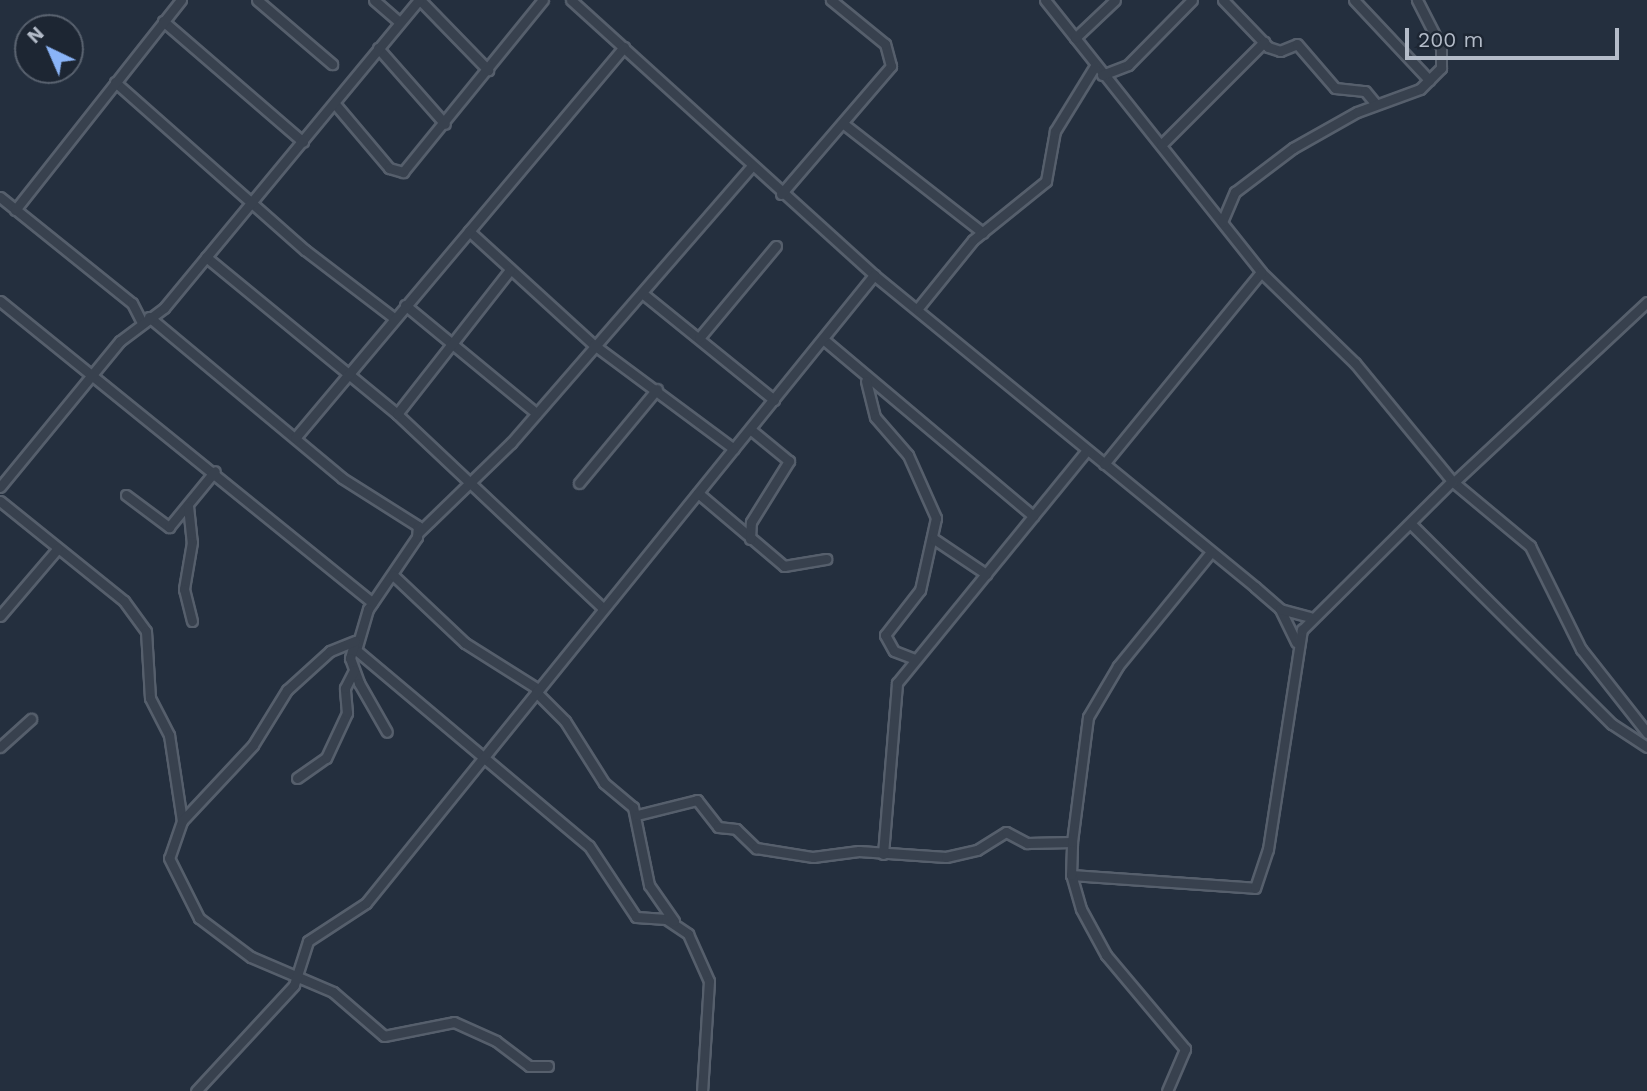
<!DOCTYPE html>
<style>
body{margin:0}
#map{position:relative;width:1647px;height:1091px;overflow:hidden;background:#242f3e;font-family:"Work Sans",sans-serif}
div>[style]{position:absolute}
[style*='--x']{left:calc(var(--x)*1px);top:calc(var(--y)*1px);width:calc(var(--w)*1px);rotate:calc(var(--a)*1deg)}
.roads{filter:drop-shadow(2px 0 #565f6c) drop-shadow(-2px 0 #565f6c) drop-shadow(0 2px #565f6c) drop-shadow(0 -2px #565f6c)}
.minor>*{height:9px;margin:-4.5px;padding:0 4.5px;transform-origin:4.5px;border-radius:4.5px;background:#38414e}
span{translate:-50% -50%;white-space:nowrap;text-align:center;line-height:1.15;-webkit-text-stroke:5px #1d2633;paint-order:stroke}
.north{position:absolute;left:14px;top:14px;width:70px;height:70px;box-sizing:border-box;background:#1d2633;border:2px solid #59626f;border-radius:50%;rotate:316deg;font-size:19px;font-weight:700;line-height:28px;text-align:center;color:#b4bcc9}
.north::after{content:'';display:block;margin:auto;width:24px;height:32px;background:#8ab4f8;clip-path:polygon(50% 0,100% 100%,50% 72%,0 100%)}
.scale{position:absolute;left:1405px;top:28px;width:214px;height:32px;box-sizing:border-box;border:4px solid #b4bcc9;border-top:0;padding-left:9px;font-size:21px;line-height:24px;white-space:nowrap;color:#b4bcc9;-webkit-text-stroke:5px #1d2633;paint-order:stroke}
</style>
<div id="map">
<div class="roads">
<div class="minor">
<div style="--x:257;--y:0;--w:99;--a:40.5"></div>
<div style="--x:374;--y:0;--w:33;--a:41"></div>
<div style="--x:420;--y:0;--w:98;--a:45.8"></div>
<div style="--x:571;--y:0;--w:409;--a:42.2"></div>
<div style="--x:874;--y:275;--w:492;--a:39.3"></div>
<div style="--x:1255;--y:587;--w:33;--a:41"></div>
<div style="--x:1280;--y:609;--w:37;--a:64"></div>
<div style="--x:1045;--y:0;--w:347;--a:51.5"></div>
<div style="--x:1261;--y:272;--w:131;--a:44.1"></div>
<div style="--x:1355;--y:363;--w:153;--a:50.6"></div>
<div style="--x:1452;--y:481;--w:102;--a:39.8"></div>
<div style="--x:1530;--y:546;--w:115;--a:63.7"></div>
<div style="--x:1581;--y:649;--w:107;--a:51.8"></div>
<div style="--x:1223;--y:0;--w:65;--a:46.2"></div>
<div style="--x:1268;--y:47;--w:13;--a:18"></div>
<div style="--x:1280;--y:51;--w:18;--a:-22"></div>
<div style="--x:1297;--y:44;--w:58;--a:49.2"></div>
<div style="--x:1335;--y:88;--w:30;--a:6"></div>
<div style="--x:1365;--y:91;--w:17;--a:50"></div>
<div style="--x:1354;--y:0;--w:110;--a:46.8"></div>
<div style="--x:163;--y:21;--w:185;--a:40.8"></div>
<div style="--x:1075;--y:38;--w:55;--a:-43.5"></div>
<div style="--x:378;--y:48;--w:101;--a:48.6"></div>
<div style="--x:1102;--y:75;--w:28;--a:-21"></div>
<div style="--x:1128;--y:65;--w:91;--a:-45.4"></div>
<div style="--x:115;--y:82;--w:254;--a:41.5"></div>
<div style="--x:305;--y:250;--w:112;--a:37.4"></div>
<div style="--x:335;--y:104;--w:84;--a:49.8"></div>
<div style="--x:389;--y:168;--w:15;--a:16"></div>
<div style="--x:403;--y:172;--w:222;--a:-50.9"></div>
<div style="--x:845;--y:125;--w:175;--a:38"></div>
<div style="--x:1161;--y:145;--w:146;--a:-45"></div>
<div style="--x:781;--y:194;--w:169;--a:-49.3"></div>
<div style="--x:891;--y:66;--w:23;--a:-105"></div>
<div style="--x:885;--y:44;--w:70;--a:-140.8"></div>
<div style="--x:0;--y:197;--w:169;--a:38.8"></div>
<div style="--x:132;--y:303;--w:20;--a:63"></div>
<div style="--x:15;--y:210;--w:268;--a:-51.7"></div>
<div style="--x:1222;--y:222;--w:33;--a:-67"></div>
<div style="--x:1235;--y:192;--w:73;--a:-37.2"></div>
<div style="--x:1293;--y:148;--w:73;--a:-29.4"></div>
<div style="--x:1357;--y:112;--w:67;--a:-20.1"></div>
<div style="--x:1420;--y:89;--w:30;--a:-45"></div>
<div style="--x:1441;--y:68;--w:21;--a:-90"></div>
<div style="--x:1441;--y:47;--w:53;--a:-117.1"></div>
<div style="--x:469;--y:231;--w:169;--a:42.4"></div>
<div style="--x:594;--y:345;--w:174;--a:36.6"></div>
<div style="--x:206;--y:257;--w:247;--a:39.4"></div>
<div style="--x:397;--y:414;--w:282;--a:43.3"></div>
<div style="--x:642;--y:293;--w:170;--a:39"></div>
<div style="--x:0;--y:301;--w:479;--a:39"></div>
<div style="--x:405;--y:305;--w:170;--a:39.5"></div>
<div style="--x:918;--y:308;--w:87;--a:-51"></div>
<div style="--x:973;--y:240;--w:94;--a:-38.9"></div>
<div style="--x:1046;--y:181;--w:51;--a:-79.8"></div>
<div style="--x:1055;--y:131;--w:76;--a:-58.4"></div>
<div style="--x:149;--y:317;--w:251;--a:39.8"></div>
<div style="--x:342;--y:478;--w:90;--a:32.3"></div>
<div style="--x:418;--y:526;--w:11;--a:95"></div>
<div style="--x:417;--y:537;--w:87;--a:124.2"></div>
<div style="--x:368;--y:609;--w:43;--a:106.3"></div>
<div style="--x:356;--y:650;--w:304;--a:40.1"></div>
<div style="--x:589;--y:846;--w:85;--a:56.5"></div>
<div style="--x:636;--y:917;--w:30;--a:4"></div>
<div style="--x:666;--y:919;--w:27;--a:34"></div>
<div style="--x:688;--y:934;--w:51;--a:65.9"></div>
<div style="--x:709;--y:981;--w:110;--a:93.6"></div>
<div style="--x:699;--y:338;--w:120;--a:-50.1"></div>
<div style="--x:823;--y:339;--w:275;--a:40.1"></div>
<div style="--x:866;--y:381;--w:37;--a:76"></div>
<div style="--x:875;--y:417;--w:50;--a:49"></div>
<div style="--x:908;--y:455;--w:69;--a:66"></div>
<div style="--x:936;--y:518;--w:74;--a:102.5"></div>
<div style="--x:920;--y:590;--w:57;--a:127.9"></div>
<div style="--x:885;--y:635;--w:18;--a:61"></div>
<div style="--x:894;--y:651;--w:22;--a:21"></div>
<div style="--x:397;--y:414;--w:183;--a:-51.9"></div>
<div style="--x:295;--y:438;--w:511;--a:-49.92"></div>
<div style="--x:1104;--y:464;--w:248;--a:-50.7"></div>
<div style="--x:1454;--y:482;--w:264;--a:-43"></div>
<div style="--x:579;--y:483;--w:122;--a:-50.3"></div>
<div style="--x:0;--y:487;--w:189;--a:-50.6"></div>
<div style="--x:120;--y:341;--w:55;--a:-36.9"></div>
<div style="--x:164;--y:308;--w:400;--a:-50.4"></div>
<div style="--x:698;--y:493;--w:113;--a:40.3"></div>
<div style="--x:784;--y:566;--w:43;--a:-9.5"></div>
<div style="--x:126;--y:495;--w:54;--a:36.7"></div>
<div style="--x:169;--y:527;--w:72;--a:-50.6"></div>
<div style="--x:0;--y:501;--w:159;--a:38.9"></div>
<div style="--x:124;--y:601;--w:37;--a:54"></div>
<div style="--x:146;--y:631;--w:67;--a:86.6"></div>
<div style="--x:150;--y:698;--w:42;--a:62.8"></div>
<div style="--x:169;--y:735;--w:87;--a:81.4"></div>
<div style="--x:182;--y:821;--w:39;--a:109"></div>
<div style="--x:169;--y:858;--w:67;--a:63.4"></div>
<div style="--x:199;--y:918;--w:65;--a:36.9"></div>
<div style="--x:251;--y:957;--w:89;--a:23.1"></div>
<div style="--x:333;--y:992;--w:67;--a:40.8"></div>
<div style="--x:384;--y:1036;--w:71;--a:-11.3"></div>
<div style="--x:454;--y:1022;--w:46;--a:24.3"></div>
<div style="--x:496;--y:1041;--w:41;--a:37.1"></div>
<div style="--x:529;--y:1066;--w:19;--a:0"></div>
<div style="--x:188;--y:506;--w:36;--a:84"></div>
<div style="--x:192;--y:542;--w:48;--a:99.7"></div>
<div style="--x:184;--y:589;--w:33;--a:76"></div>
<div style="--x:1412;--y:525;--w:282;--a:44.9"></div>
<div style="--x:1612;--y:724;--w:42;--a:33.3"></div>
<div style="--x:419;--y:532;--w:128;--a:-44.1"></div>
<div style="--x:511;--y:443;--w:366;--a:-49"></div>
<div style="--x:750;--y:539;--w:17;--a:-87"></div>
<div style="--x:751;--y:522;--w:72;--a:-58.1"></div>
<div style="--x:789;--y:461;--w:50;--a:-140.6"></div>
<div style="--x:934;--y:539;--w:63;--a:33.9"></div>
<div style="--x:393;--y:575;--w:99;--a:43.4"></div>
<div style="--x:465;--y:643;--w:86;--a:32.2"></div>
<div style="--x:1280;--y:609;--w:31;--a:15"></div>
<div style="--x:0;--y:616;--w:89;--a:-49.5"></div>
<div style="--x:354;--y:644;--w:15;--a:106"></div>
<div style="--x:350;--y:658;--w:27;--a:70"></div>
<div style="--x:359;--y:683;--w:56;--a:60.3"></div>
<div style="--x:536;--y:692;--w:41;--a:45"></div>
<div style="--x:565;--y:721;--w:73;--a:57.8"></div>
<div style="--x:604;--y:783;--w:38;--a:40"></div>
<div style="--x:633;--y:807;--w:80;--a:78.4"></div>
<div style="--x:649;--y:885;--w:44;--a:55.2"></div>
<div style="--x:0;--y:747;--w:42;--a:-42.1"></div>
<div style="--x:297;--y:778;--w:35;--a:-35"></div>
<div style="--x:326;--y:758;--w:50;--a:-65"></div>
<div style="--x:347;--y:713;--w:25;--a:-95"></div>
<div style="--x:345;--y:688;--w:20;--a:-63"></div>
<div style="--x:637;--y:815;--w:62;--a:-14"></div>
<div style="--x:697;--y:800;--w:34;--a:52"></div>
<div style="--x:718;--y:827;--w:18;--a:6"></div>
<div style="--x:736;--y:829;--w:28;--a:44"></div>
<div style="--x:756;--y:848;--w:58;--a:9"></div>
<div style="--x:813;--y:857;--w:46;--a:-7.4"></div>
<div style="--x:859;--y:851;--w:87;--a:3.9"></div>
<div style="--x:946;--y:857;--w:32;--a:-13"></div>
<div style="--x:977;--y:850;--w:34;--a:-32"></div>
<div style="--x:1006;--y:832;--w:24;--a:28"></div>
<div style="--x:1027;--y:843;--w:45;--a:-1.3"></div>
<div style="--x:182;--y:821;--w:104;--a:-46.9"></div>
<div style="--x:253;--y:745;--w:65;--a:-58.3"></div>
<div style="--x:287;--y:690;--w:58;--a:-42.2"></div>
<div style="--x:330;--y:651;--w:27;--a:-22"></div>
<div style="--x:883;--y:854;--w:172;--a:-85.3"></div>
<div style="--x:897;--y:683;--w:299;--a:-50.8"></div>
<div style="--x:1071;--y:875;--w:184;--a:4"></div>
<div style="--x:1255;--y:888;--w:41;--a:-71.6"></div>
<div style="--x:1268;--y:849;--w:222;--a:-81.2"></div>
<div style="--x:1302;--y:630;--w:211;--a:-44.8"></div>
<div style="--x:196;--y:1091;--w:144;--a:-47.2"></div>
<div style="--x:294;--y:985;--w:46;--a:-72.3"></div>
<div style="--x:308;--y:941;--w:69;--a:-33.2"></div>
<div style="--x:366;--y:903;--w:808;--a:-51.03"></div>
<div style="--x:1167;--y:1091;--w:46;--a:-66.8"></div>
<div style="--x:1185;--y:1049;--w:123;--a:-130"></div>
<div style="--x:1106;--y:955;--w:52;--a:-118.5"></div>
<div style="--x:1081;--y:909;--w:35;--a:-106"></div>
<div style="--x:1071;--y:875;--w:33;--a:-88"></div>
<div style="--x:1072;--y:842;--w:126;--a:-82.7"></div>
<div style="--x:1088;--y:717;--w:59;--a:-59.5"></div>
<div style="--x:1118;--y:666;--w:147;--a:-50.8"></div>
</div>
</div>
<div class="north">N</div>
<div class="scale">200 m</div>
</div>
